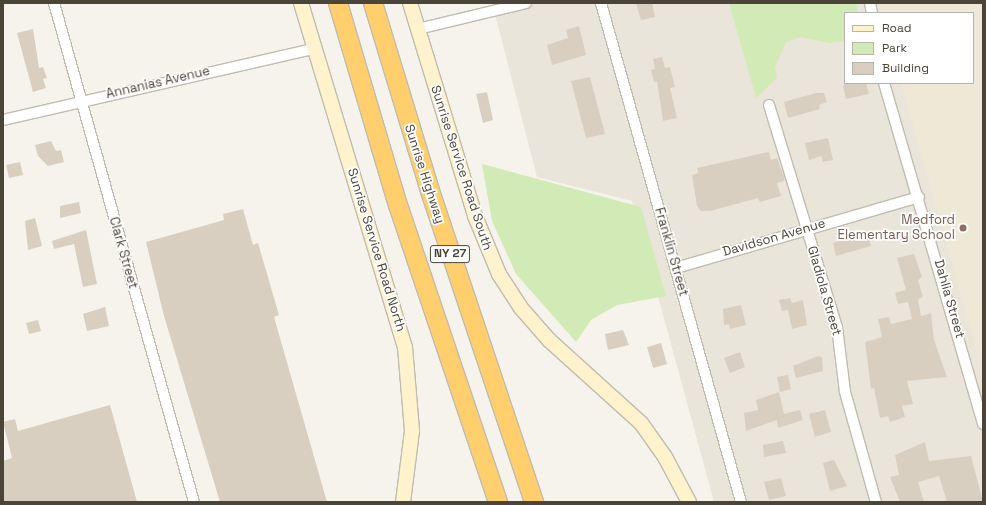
<!DOCTYPE html>
<style>
body{margin:0}
#map{position:relative;width:986px;height:505px;overflow:hidden;background:#f6f3ec;font-family:"Space Grotesk",sans-serif}
div>[style]{position:absolute}
[style*='--x']{left:calc(var(--x)*1px);top:calc(var(--y)*1px);width:calc(var(--w)*1px);rotate:calc(var(--a)*1deg)}
.residential>*{inset:0;background:#eae5da}
.education>*{inset:0;background:#efe8d6}
.green>*{inset:0;background:#d2eab5}
.building>*{inset:0;background:#d8cfc1}
.roads{filter:drop-shadow(1px 0 #c2bbae) drop-shadow(-1px 0 #c2bbae) drop-shadow(0 1px #c2bbae) drop-shadow(0 -1px #c2bbae)}
.minor>*{height:10px;margin:-5px;padding:0 5px;transform-origin:5px;border-radius:5px;background:#fff}
.secondary>*{height:14px;margin:-7px;padding:0 7px;transform-origin:7px;border-radius:7px;background:#fff3cd}
.motorway>*{height:18px;margin:-9px;padding:0 9px;transform-origin:9px;border-radius:9px;background:#ffcf6e}
.dots>*{width:11px;height:11px;translate:-50% -50%;box-sizing:border-box;border:2px solid #fff;border-radius:50%}
span{translate:-50% -50%;white-space:nowrap;text-align:center;line-height:1.15;-webkit-text-stroke:3.5px #fff;paint-order:stroke}
.shield-label span{padding:1px 3px;background:#fff;border:1px solid;border-radius:3px;-webkit-text-stroke-width:0}
.shield-label{font-size:12px;color:#4b4439;font-weight:700}
.street-label{font-size:13px;color:#4b4439}
.education-label{font-size:13px;color:#785e54}
.right{translate:-100% -50%;text-align:right}
.frame{position:absolute;inset:0;border:4px solid #4b4439;pointer-events:none}
.legend{position:absolute;left:844px;top:12px;width:130px;height:72px;box-sizing:border-box;background:#fff;border:1px solid #b7b4b0;margin:0;padding:5px 7px;list-style:none;font-size:12px;color:#4b4439}
.legend li{display:flex;align-items:center;gap:8px;height:20px}
.legend b{width:20px;border:1px solid #b7b4b0}
</style>
<div id="map">
<div class="residential">
<div style="clip-path:polygon(evenodd,492px 3px,983px 3px,983px 502px,714px 502px,632px 201px,537px 177px,492px 3px,845px 13px,973px 13px,973px 83px,845px 83px,845px 13px)"></div>
</div>
<div class="education">
<div style="clip-path:polygon(879px 3px,983px 3px,983px 373px,901px 83px,973px 83px,973px 13px,882px 13px)"></div>
</div>
<div class="green">
<div style="clip-path:polygon(729px 3px,856px 3px,858px 13px,845px 13px,845px 41px,830px 43px,800px 37px,786px 42px,775px 67px,777px 78px,756px 98px)"></div>
<div style="clip-path:polygon(482px 164px,641px 207px,666px 296px,617px 305px,591px 320px,576px 342px,516px 274px,492px 221px)"></div>
</div>
<div class="building">
<div style="clip-path:polygon(636px 3px,652px 3px,655px 17px,641px 20px)"></div>
<div style="clip-path:polygon(579px 26px,586px 55px,552px 65px,547px 45px,568px 38px,566px 30px)"></div>
<div style="clip-path:polygon(33px 29px,39px 68px,43px 67px,47px 78px,43px 79px,46px 88px,33px 92px,17px 33px)"></div>
<div style="clip-path:polygon(662px 57px,665px 68px,670px 67px,675px 87px,670px 88px,677px 118px,663px 121px,657px 81px,654px 82px,651px 70px,655px 69px,653px 59px)"></div>
<div style="clip-path:polygon(590px 77px,605px 134px,586px 138px,571px 81px)"></div>
<div style="clip-path:polygon(846px 83px,866px 83px,869px 94px,846px 99px,843px 86px)"></div>
<div style="clip-path:polygon(487px 92px,493px 120px,483px 123px,476px 94px)"></div>
<div style="clip-path:polygon(816px 93px,824px 93px,827px 102px,819px 105px,820px 109px,788px 118px,784px 102px)"></div>
<div style="clip-path:polygon(828px 138px,833px 160px,823px 162px,822px 156px,809px 160px,805px 143px)"></div>
<div style="clip-path:polygon(51px 141px,56px 151px,61px 150px,64px 162px,48px 166px,38px 156px,35px 145px)"></div>
<div style="clip-path:polygon(769px 152px,771px 160px,777px 158px,784px 177px,784px 181px,777px 183px,781px 196px,760px 202px,758px 198px,710px 211px,701px 211px,697px 206px,692px 175px,698px 173px,697px 168px)"></div>
<div style="clip-path:polygon(20px 162px,23px 175px,9px 178px,6px 165px)"></div>
<div style="clip-path:polygon(79px 202px,81px 213px,60px 218px,60px 206px)"></div>
<div style="clip-path:polygon(243px 209px,253px 245px,258px 243px,279px 315px,274px 317px,327px 502px,220px 502px,164px 316px,146px 242px,224px 220px,223px 214px)"></div>
<div style="clip-path:polygon(35px 218px,42px 246px,28px 250px,25px 221px)"></div>
<div style="clip-path:polygon(86px 230px,97px 284px,83px 287px,74px 244px,54px 249px,52px 241px)"></div>
<div style="clip-path:polygon(857px 235px,868px 235px,871px 246px,836px 256px,833px 243px)"></div>
<div style="clip-path:polygon(914px 254px,922px 277px,918px 280px,923px 297px,918px 299px,921px 316px,931px 313px,934px 340px,947px 377px,907px 381px,913px 404px,902px 406px,905px 417px,890px 422px,888px 416px,880px 418px,874px 388px,871px 389px,865px 342px,882px 337px,878px 319px,889px 317px,891px 324px,912px 319px,908px 302px,898px 304px,895px 293px,906px 290px,897px 258px)"></div>
<div style="clip-path:polygon(790px 298px,792px 303px,803px 300px,807px 325px,792px 329px,788px 310px,782px 311px,779px 300px)"></div>
<div style="clip-path:polygon(741px 305px,746px 325px,730px 329px,729px 324px,724px 325px,723px 309px)"></div>
<div style="clip-path:polygon(105px 307px,109px 326px,87px 331px,83px 314px)"></div>
<div style="clip-path:polygon(38px 320px,41px 331px,29px 334px,26px 323px)"></div>
<div style="clip-path:polygon(623px 330px,629px 345px,608px 350px,605px 334px)"></div>
<div style="clip-path:polygon(661px 343px,667px 364px,653px 368px,647px 347px)"></div>
<div style="clip-path:polygon(740px 352px,745px 367px,730px 373px,724px 358px)"></div>
<div style="clip-path:polygon(818px 356px,822px 357px,823px 371px,796px 378px,793px 366px)"></div>
<div style="clip-path:polygon(788px 375px,791px 389px,780px 392px,777px 377px)"></div>
<div style="clip-path:polygon(779px 392px,784px 414px,800px 410px,803px 420px,778px 428px,777px 420px,746px 431px,744px 413px,758px 410px,756px 400px)"></div>
<div style="clip-path:polygon(110px 405px,137px 502px,3px 502px,3px 461px,12px 458px,3px 422px,15px 419px,18px 431px)"></div>
<div style="clip-path:polygon(825px 410px,831px 432px,815px 437px,809px 414px)"></div>
<div style="clip-path:polygon(783px 441px,786px 453px,764px 457px,763px 445px)"></div>
<div style="clip-path:polygon(925px 442px,929px 461px,971px 456px,983px 502px,947px 502px,939px 476px,918px 482px,924px 502px,900px 502px,890px 477px,899px 475px,895px 455px)"></div>
<div style="clip-path:polygon(834px 460px,847px 486px,830px 491px,823px 463px)"></div>
<div style="clip-path:polygon(781px 478px,786px 496px,769px 500px,764px 482px)"></div>
</div>
<div class="roads">
<div class="minor">
<div style="--x:54;--y:3;--w:518;--a:74.33"></div>
<div style="--x:601;--y:3;--w:518;--a:74.33"></div>
<div style="--x:870;--y:3;--w:10;--a:79"></div>
<div style="--x:418;--y:29;--w:111;--a:-13.5"></div>
<div style="--x:884;--y:83;--w:355;--a:73.8"></div>
<div style="--x:769;--y:105;--w:232;--a:73"></div>
<div style="--x:837;--y:327;--w:65;--a:83"></div>
<div style="--x:845;--y:392;--w:114;--a:74.3"></div>
<div style="--x:3;--y:120;--w:319;--a:-12.9"></div>
<div style="--x:676;--y:268;--w:253;--a:-16.3"></div>
</div>
<div class="secondary">
<div style="--x:301;--y:3;--w:359;--a:73.2"></div>
<div style="--x:405;--y:347;--w:84;--a:85.2"></div>
<div style="--x:412;--y:431;--w:72;--a:97.2"></div>
<div style="--x:410;--y:3;--w:223;--a:73"></div>
<div style="--x:475;--y:216;--w:63;--a:67.5"></div>
<div style="--x:499;--y:274;--w:40;--a:57.1"></div>
<div style="--x:521;--y:308;--w:43;--a:48.8"></div>
<div style="--x:549;--y:340;--w:124;--a:42.1"></div>
<div style="--x:641;--y:423;--w:42;--a:54.8"></div>
<div style="--x:665;--y:457;--w:51;--a:61.9"></div>
</div>
<div class="motorway">
<div style="--x:338;--y:3;--w:211;--a:73.5"></div>
<div style="--x:398;--y:205;--w:313;--a:71.4"></div>
<div style="--x:373;--y:3;--w:196;--a:73.1"></div>
<div style="--x:430;--y:191;--w:328;--a:71.5"></div>
</div>
</div>
<div class="dots">
<div style="left:963px;top:228px;background:#8d6e63"></div>
</div>
<div class="shield-label">
<span style="left:450px;top:254px">NY 27</span>
</div>
<div class="street-label">
<span style="left:158px;top:83px;rotate:-13deg">Annanias Avenue</span>
<span style="left:461px;top:168px;rotate:72deg">Sunrise Service Road South</span>
<span style="left:424px;top:174px;rotate:72deg">Sunrise Highway</span>
<span style="left:774px;top:238px;rotate:-16deg">Davidson Avenue</span>
<span style="left:376px;top:250px;rotate:73deg">Sunrise Service Road North</span>
<span style="left:671px;top:252px;rotate:74deg">Franklin Street</span>
<span style="left:123px;top:253px;rotate:74deg">Clark Street</span>
<span style="left:824px;top:291px;rotate:74deg">Gladiola Street</span>
<span style="left:949px;top:299px;rotate:74deg">Dahlia Street</span>
</div>
<div class="education-label">
<span class="right" style="left:955px;top:228px">Medford<br>Elementary School</span>
</div>
<div class="frame"></div>
<ul class="legend">
<li><b style="height:5px;background:#fff3cd"></b>Road</li>
<li><b style="height:11px;background:#d2eab5"></b>Park</li>
<li><b style="height:11px;background:#d8cfc1"></b>Building</li>
</ul>
</div>
